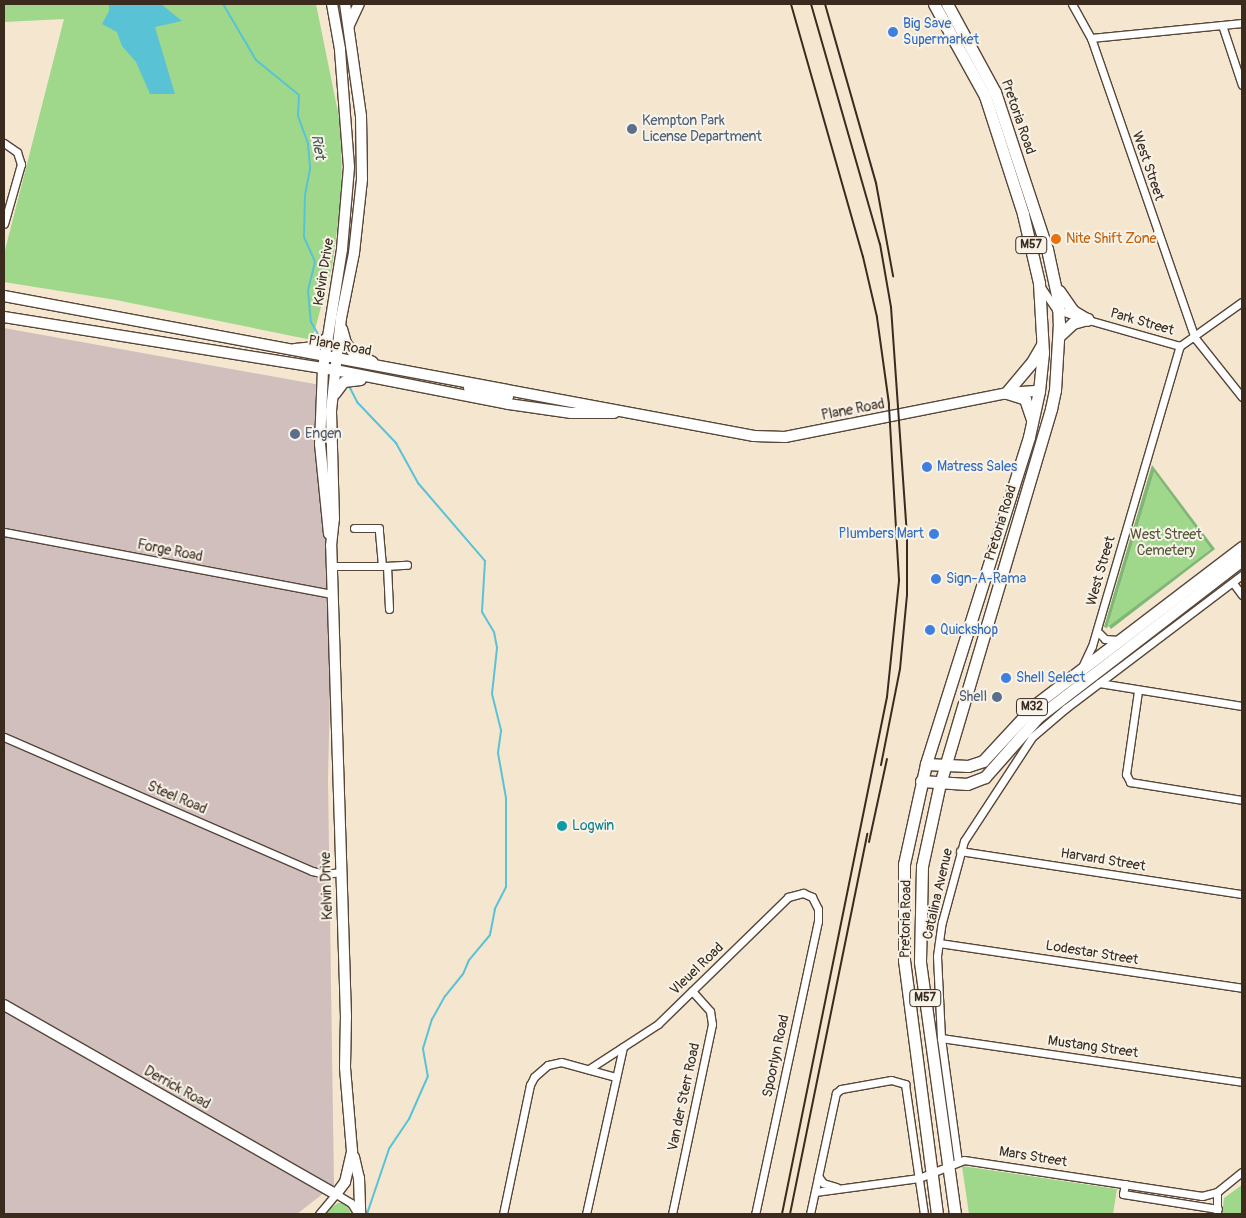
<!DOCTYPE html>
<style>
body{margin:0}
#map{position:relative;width:1246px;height:1218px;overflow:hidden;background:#f5e6d0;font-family:Pangolin,sans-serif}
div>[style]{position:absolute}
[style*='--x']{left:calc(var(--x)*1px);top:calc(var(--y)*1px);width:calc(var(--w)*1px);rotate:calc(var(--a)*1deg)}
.industrial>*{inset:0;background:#d1bfbe}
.green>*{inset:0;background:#9fd88a}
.forest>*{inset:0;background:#7fb876}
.water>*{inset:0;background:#59c3d5}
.stream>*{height:2px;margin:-1px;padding:0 1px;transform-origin:1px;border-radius:1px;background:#59c3d5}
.roads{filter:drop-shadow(1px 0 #574639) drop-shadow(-1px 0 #574639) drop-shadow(0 1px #574639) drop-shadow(0 -1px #574639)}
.street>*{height:7px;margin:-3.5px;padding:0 3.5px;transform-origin:3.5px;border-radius:3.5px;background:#fff}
.secondary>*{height:10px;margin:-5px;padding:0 5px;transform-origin:5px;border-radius:5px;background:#fff}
.primary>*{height:11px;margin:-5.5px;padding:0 5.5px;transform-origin:5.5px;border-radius:5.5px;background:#fff}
.rail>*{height:2px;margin:-1px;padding:0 1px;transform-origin:1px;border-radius:1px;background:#3b2a1e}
.dots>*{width:14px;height:14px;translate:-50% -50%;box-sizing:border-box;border:2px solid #f7f3e8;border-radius:50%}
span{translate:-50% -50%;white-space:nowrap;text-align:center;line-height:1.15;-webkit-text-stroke:4px #f7f3e8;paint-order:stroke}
.shield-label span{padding:1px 4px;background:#f7f3e8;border:1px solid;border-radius:4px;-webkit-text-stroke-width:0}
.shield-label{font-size:12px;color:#3b2a1e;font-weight:700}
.shop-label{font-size:14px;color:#366cbe}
.left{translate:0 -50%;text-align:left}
.right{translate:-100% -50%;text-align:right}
.street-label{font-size:14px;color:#3b2a1e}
.service-label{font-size:14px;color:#4e5e75}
.food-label{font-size:14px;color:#c56008}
.park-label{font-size:14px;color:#545639}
.culture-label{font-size:14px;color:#0d838f}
.water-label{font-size:15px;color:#445855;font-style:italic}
.frame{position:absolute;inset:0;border:5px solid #3b2a1e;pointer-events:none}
</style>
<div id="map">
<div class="industrial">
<div style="clip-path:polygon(4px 328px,337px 388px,328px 779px,334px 1185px,297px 1214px,4px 1214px)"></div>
</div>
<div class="green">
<div style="clip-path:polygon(4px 4px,316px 4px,341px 127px,342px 193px,332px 267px,312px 340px,116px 300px,4px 282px,4px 254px,64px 19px,4px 22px)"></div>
<div style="clip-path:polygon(1154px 472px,1211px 549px,1107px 628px)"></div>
<div style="clip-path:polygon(962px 1166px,1117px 1189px,1113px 1214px,969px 1214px)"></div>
<div style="clip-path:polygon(1242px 1185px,1242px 1214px,1222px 1214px,1224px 1198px)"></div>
<div style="clip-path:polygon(338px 1203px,346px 1203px,351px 1214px,321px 1214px)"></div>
</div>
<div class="forest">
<div style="clip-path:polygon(1152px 465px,1215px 549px,1111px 629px,1109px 626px,1211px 549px,1154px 472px,1107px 628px,1104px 627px)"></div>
</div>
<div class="water">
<div style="clip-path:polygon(109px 4px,161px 4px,182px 21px,155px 27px,175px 94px,150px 94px,136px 62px,122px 46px,117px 32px,102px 24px,109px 11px)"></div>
</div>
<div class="stream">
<div style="--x:223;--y:4;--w:65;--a:59.5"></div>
<div style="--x:256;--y:60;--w:55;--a:39.1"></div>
<div style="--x:299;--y:95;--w:21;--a:93"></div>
<div style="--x:298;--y:116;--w:30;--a:70"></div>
<div style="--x:308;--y:144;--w:25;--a:85"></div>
<div style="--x:310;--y:169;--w:26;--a:101"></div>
<div style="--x:305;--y:195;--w:42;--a:91.4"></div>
<div style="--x:304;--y:237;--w:27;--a:66"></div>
<div style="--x:315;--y:262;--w:29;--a:104"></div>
<div style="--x:308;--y:290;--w:32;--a:85"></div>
<div style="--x:311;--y:322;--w:20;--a:60"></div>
<div style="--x:349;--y:386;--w:18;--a:63"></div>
<div style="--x:357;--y:402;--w:57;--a:46.4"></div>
<div style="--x:396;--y:443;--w:46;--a:61.2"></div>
<div style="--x:418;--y:483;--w:103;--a:49.3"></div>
<div style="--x:485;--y:561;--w:51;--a:93.4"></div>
<div style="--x:482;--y:612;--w:23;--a:59"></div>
<div style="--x:494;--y:632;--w:16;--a:79"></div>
<div style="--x:497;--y:648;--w:46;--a:96.2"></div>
<div style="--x:492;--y:694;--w:38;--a:76"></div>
<div style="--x:501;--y:731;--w:22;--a:98"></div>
<div style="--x:498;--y:753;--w:46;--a:79.9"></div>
<div style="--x:506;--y:798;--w:89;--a:90"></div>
<div style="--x:506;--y:887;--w:25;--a:117"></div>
<div style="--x:495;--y:909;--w:26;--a:101"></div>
<div style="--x:490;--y:935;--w:33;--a:130"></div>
<div style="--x:469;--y:960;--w:15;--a:113"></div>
<div style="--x:463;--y:974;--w:28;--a:129"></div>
<div style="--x:445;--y:996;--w:26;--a:119"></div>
<div style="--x:432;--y:1019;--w:31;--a:107"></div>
<div style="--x:423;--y:1049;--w:27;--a:80"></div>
<div style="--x:428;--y:1076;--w:47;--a:113.8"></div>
<div style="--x:409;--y:1119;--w:36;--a:124"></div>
<div style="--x:389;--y:1149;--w:69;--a:108.7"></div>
</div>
<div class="roads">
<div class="street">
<div style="--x:1072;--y:4;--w:39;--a:61"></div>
<div style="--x:1091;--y:38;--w:318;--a:70.9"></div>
<div style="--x:1195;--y:338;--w:75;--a:51.5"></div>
<div style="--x:1222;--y:25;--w:63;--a:71.6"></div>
<div style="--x:1091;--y:38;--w:152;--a:-5.7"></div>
<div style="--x:4;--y:143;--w:16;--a:35"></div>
<div style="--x:17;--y:152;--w:13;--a:72"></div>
<div style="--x:21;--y:164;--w:62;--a:105.8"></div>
<div style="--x:1041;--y:287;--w:27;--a:56"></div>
<div style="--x:1056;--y:309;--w:20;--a:20"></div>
<div style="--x:1085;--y:319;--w:99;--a:15.9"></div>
<div style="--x:1180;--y:346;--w:76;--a:-35.4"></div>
<div style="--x:4;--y:532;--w:335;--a:10.7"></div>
<div style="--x:331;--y:566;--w:51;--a:0"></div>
<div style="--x:382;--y:566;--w:38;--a:-95"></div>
<div style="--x:379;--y:528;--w:25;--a:180"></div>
<div style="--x:385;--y:566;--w:22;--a:-3"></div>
<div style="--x:387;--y:566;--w:43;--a:87.3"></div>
<div style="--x:1233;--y:583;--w:15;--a:53"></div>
<div style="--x:1097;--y:631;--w:11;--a:45"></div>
<div style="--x:1105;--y:639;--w:13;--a:4"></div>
<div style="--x:1083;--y:665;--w:21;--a:-65"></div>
<div style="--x:1092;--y:646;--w:313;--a:-73.7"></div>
<div style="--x:1099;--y:683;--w:145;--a:9.1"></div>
<div style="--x:1138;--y:691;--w:84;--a:98.2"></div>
<div style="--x:1126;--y:774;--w:9;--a:63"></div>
<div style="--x:1130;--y:782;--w:113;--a:9.1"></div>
<div style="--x:4;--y:737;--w:336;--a:23.5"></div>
<div style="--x:312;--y:871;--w:13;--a:13"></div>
<div style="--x:325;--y:874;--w:16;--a:-7"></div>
<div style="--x:960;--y:851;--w:285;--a:8.7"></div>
<div style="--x:939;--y:943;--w:306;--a:8.4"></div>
<div style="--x:941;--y:1038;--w:304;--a:8.3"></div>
<div style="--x:589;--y:1069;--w:82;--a:-33.1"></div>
<div style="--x:658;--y:1024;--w:182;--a:-44.3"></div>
<div style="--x:788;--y:897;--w:16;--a:-15"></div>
<div style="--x:803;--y:893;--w:10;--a:24"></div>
<div style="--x:812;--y:897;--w:13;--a:63"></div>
<div style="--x:818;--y:909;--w:12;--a:90"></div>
<div style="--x:818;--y:921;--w:300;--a:102.1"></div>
<div style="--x:958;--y:1162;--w:125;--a:-97.8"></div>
<div style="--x:941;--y:1038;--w:82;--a:-92.8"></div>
<div style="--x:937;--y:956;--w:34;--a:-82"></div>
<div style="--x:942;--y:922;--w:84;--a:-74.8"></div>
<div style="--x:964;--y:841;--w:124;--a:-56.8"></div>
<div style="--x:1032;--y:737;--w:45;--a:-40.5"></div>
<div style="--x:1066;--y:708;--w:221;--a:-37.1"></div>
<div style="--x:818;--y:1176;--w:9;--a:54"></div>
<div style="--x:823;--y:1183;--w:14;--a:17"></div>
<div style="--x:1125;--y:1184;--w:10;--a:101"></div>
<div style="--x:1123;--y:1194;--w:96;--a:9"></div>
<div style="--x:815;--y:1192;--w:105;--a:-7.7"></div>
<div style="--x:919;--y:1178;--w:48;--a:-21.8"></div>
<div style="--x:964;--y:1160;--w:241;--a:8.6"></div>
<div style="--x:1202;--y:1196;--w:16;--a:-15"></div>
<div style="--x:1217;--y:1192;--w:32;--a:-39"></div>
<div style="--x:1217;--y:1192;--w:22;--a:90"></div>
<div style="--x:319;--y:1214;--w:26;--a:-50"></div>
<div style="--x:336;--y:1194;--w:17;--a:31"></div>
<div style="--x:351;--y:1203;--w:13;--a:58"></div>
<div style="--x:503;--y:1214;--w:132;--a:-78.2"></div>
<div style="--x:530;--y:1085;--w:9;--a:-63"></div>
<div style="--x:534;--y:1077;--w:18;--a:-41"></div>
<div style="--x:548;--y:1065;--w:13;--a:-13"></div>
<div style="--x:561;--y:1062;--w:57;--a:15.3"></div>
<div style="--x:586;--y:1214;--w:171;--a:-77.5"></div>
<div style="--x:672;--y:1214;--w:194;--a:-78.1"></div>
<div style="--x:712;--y:1024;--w:13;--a:-99"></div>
<div style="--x:710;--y:1011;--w:27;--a:-132"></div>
<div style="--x:810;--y:1214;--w:124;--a:-77.9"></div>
<div style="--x:836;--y:1093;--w:6;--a:-39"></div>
<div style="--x:841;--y:1089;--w:51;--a:-10.2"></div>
<div style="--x:891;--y:1080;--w:15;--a:16"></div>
<div style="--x:905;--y:1084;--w:131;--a:81.7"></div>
</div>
<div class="secondary">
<div style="--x:349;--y:25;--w:23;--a:-65"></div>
<div style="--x:4;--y:296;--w:763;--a:10.57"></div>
<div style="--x:754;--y:436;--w:31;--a:2"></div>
<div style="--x:785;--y:437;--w:226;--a:-11.2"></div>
<div style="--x:1007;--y:393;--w:32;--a:-4"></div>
<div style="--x:4;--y:317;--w:335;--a:9.1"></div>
<div style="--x:335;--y:370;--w:176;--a:11.1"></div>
<div style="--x:508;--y:404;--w:64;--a:8.1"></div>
<div style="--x:571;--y:413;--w:43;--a:0"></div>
<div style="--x:342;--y:329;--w:15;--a:74"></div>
<div style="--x:346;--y:343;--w:11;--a:52"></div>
<div style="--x:353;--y:352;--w:22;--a:27"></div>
<div style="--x:295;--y:349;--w:20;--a:-6"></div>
<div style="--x:315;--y:347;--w:15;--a:-37"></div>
<div style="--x:469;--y:388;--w:40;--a:13"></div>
<div style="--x:335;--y:394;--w:15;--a:-53"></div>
<div style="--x:344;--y:382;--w:17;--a:-7"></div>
<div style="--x:329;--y:534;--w:90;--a:-95.7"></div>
<div style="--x:320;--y:444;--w:76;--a:-87.7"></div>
<div style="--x:323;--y:368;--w:121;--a:-80.9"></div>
<div style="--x:342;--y:249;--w:82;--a:-85.1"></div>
<div style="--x:349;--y:167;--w:118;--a:-94.4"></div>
<div style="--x:340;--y:49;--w:46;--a:-100.1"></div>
<div style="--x:4;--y:1005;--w:382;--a:29.7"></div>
<div style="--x:336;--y:1194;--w:15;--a:-53"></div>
<div style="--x:345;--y:1182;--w:32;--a:-77"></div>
<div style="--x:352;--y:1151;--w:84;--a:-94.8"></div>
<div style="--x:345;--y:1067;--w:50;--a:-88.9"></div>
<div style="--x:346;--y:1017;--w:471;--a:-91.8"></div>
<div style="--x:331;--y:546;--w:27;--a:-84"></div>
<div style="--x:334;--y:519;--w:108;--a:-91.6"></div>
<div style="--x:331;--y:411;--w:94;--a:-83.9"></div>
<div style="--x:341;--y:318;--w:66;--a:-78.7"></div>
<div style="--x:354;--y:253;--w:74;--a:-83.8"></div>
<div style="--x:362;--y:179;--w:63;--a:-90.9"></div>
<div style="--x:361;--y:116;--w:113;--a:-98.1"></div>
<div style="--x:354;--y:1157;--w:22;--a:77"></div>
<div style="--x:359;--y:1178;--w:36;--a:88"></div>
</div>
<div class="primary">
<div style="--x:934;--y:4;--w:105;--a:61"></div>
<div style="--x:985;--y:96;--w:124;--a:72.1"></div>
<div style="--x:1023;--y:214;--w:71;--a:76.9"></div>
<div style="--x:1039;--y:283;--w:70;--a:86.7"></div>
<div style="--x:1043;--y:353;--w:38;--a:96"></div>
<div style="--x:1039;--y:391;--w:47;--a:102.3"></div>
<div style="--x:1029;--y:437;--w:343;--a:107.5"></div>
<div style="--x:926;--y:764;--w:102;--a:102.4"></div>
<div style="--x:904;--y:864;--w:96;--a:90"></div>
<div style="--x:904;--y:960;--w:256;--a:82.6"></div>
<div style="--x:947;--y:4;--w:100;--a:61.4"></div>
<div style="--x:995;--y:92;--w:165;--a:71.7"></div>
<div style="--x:1047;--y:249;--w:52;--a:77.8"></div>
<div style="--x:1058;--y:300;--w:23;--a:88"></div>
<div style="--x:1059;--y:323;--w:67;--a:93.4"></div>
<div style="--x:1055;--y:390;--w:19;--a:102"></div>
<div style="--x:1051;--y:409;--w:390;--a:106.5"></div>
<div style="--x:940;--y:783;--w:85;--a:102.2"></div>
<div style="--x:922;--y:866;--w:96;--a:91.2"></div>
<div style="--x:920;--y:962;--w:254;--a:82.1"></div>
<div style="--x:1059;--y:291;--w:24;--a:55"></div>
<div style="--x:1073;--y:311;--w:17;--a:31"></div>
<div style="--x:1059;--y:336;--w:19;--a:-43"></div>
<div style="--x:1073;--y:323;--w:15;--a:-16"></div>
<div style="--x:1006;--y:393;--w:40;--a:-50"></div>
<div style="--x:1032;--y:362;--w:20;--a:-60"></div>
<div style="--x:1007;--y:393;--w:19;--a:18"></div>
<div style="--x:1025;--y:399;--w:21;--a:71"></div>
<div style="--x:926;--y:764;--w:42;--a:2.7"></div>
<div style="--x:968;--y:766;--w:16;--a:-18"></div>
<div style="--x:983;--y:761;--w:78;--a:-47.1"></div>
<div style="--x:1036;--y:704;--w:259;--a:-37.3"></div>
<div style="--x:921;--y:781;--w:46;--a:3.7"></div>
<div style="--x:967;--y:784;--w:19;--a:-21"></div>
<div style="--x:985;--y:777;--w:80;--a:-48.5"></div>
<div style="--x:1038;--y:717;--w:257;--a:-37.6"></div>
</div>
</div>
<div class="rail">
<div style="--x:811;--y:4;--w:250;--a:74"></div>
<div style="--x:880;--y:244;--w:64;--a:80.1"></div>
<div style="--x:891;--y:307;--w:230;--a:86"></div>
<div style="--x:907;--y:536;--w:59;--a:90"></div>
<div style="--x:907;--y:595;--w:74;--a:95.4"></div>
<div style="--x:900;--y:669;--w:98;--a:101.2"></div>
<div style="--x:825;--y:4;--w:186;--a:74.1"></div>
<div style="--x:876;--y:183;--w:95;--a:79.6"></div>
<div style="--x:869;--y:842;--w:85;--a:-77.8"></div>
<div style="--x:782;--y:1214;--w:528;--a:-78.52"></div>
<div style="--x:887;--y:697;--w:118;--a:-84.1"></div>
<div style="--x:899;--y:580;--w:176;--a:-93.3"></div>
<div style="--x:889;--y:404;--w:88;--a:-97.9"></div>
<div style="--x:877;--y:317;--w:62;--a:-103.1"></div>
<div style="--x:863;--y:257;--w:263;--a:-105.9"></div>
<div style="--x:790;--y:1214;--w:388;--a:-78.5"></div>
</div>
<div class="dots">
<div style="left:893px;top:32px;background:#3f7fe0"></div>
<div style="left:632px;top:129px;background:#5c6f8a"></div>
<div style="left:1056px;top:239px;background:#e8710a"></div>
<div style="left:295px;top:434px;background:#5c6f8a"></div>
<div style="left:927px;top:467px;background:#3f7fe0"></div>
<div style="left:934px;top:534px;background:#3f7fe0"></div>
<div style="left:936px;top:579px;background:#3f7fe0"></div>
<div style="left:930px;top:630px;background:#3f7fe0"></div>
<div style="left:1006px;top:678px;background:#3f7fe0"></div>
<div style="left:997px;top:697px;background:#5c6f8a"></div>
<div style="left:562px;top:826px;background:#0f9aa8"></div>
</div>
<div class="shield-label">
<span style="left:1031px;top:245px">M57</span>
<span style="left:1032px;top:707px">M32</span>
<span style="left:925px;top:998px">M57</span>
</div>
<div class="shop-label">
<span class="left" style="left:903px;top:32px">Big Save<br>Supermarket</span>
<span class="left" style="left:937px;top:467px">Matress Sales</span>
<span class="right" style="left:924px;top:534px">Plumbers Mart</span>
<span class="left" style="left:946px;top:579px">Sign-A-Rama</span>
<span class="left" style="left:940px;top:630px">Quickshop</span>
<span class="left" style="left:1016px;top:678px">Shell Select</span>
</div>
<div class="street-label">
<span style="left:1018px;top:117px;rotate:71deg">Pretoria Road</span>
<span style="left:1148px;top:166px;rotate:71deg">West Street</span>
<span style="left:324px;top:272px;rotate:-81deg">Kelvin Drive</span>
<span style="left:1142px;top:322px;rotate:16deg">Park Street</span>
<span style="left:340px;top:346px;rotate:10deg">Plane Road</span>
<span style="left:853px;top:410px;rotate:-11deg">Plane Road</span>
<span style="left:1001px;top:523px;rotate:-73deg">Pretoria Road</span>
<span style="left:170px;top:551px;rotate:11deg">Forge Road</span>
<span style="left:1101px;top:571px;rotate:-74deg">West Street</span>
<span style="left:177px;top:798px;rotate:23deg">Steel Road</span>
<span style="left:1103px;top:860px;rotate:9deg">Harvard Street</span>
<span style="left:327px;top:886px;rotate:-92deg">Kelvin Drive</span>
<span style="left:938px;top:894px;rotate:-77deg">Catalina Avenue</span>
<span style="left:906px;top:919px;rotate:-89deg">Pretoria Road</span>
<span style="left:1092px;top:953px;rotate:9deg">Lodestar Street</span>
<span style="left:697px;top:969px;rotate:-44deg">Vleuel Road</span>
<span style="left:1093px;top:1047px;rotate:8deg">Mustang Street</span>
<span style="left:776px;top:1056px;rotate:-78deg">Spoorlyn Road</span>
<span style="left:177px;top:1088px;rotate:29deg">Derrick Road</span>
<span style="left:684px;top:1097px;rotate:-78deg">Van der Sterr Road</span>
<span style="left:1033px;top:1157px;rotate:9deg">Mars Street</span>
</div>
<div class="service-label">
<span class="left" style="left:642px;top:129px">Kempton Park<br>License Department</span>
<span class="left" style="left:305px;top:434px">Engen</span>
<span class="right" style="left:987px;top:697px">Shell</span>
</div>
<div class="food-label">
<span class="left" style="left:1066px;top:239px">Nite Shift Zone</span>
</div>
<div class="park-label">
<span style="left:1166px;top:543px">West Street<br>Cemetery</span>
</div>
<div class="culture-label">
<span class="left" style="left:572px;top:826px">Logwin</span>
</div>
<div class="water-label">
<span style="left:318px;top:147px;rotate:80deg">Riet</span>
</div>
<div class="frame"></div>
</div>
